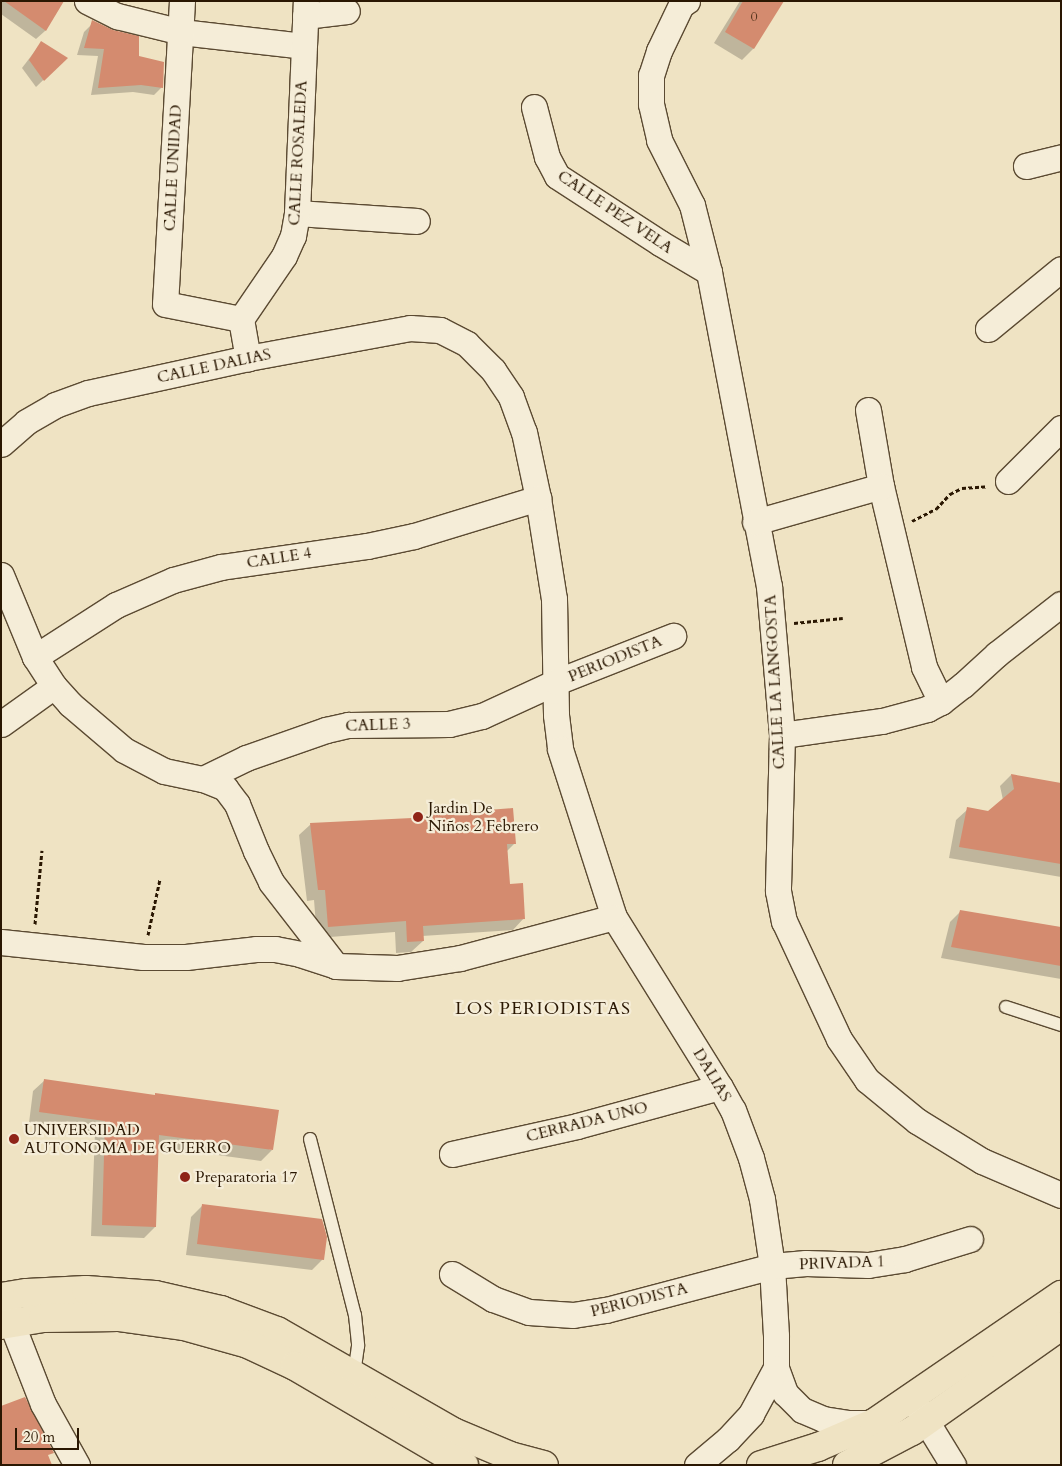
<!DOCTYPE html>
<meta charset="utf-8">
<style>
body{margin:0}
#map{position:relative;width:1062px;height:1466px;overflow:hidden;background:#efe3c3;font-family:Cardo,serif}
div>[style]{position:absolute}
[style*='--x']{left:calc(var(--x)*1px);top:calc(var(--y)*1px);width:calc(var(--w)*1px);rotate:calc(var(--a)*1deg)}
.shadow>*{inset:0;background:#0003}
.building>*{inset:0;background:#d48b6f}
.path>*{height:3px;margin-top:-1.5px;transform-origin:0;background:repeating-linear-gradient(90deg,#2a1702 0 4px,transparent 0 6.5px)}
.roads{filter:drop-shadow(1px 0 #5b4a32) drop-shadow(-1px 0 #5b4a32) drop-shadow(0 1px #5b4a32) drop-shadow(0 -1px #5b4a32)}
.lane>*{height:12px;margin:-6px;padding:0 6px;transform-origin:6px;border-radius:6px;background:#f5edd8}
.street>*{height:25px;margin:-12.5px;padding:0 12.5px;transform-origin:12.5px;border-radius:12.5px;background:#f5edd8}
.primary>*{height:28px;margin:-14px;padding:0 14px;transform-origin:14px;border-radius:14px;background:#efe3c3}
.dots>*{width:14px;height:14px;translate:-50% -50%;box-sizing:border-box;border:2px solid #f5edd8;border-radius:50%}
span{translate:-50% -50%;white-space:nowrap;text-align:center;line-height:1.15;-webkit-text-stroke:4.5px #f5edd8;paint-order:stroke}
.number-label{font-size:14px;color:#54341d}
.number-label span{-webkit-text-stroke-width:0}
.street-label{font-size:16px;color:#2a1702}
.poi-label{font-size:16px;color:#2a1702}
.left{translate:0 -50%;text-align:left}
.neighbourhood-label{font-size:18px;color:#2a1702;letter-spacing:1px}
.frame{position:absolute;inset:0;border:2px solid #2a1702;pointer-events:none}
.scale{position:absolute;left:15px;top:1428px;width:64px;height:22px;box-sizing:border-box;border:2px solid #2a1702;border-top:0;padding-left:6px;font-size:15px;line-height:18px;white-space:nowrap;color:#2a1702;-webkit-text-stroke:4px #f5edd8;paint-order:stroke}
</style>
<div id="map">
<div class="shadow">
<div style="clip-path:polygon(1px 1px,51px 1px,60px 7px,45px 31px,36px 39px,1px 14px)"></div>
<div style="clip-path:polygon(740px 1px,782px 2px,753px 49px,742px 60px,714px 43px)"></div>
<div style="clip-path:polygon(91px 25px,138px 57px,162px 87px,154px 95px,133px 92px,91px 95px,98px 56px,77px 55px,84px 32px)"></div>
<div style="clip-path:polygon(41px 43px,66px 58px,36px 87px,22px 68px)"></div>
<div style="clip-path:polygon(1011px 775px,1061px 785px,1061px 877px,949px 858px,956px 820px,968px 809px,988px 812px,1003px 800px,1000px 786px)"></div>
<div style="clip-path:polygon(413px 817px,515px 843px,507px 851px,509px 885px,524px 918px,513px 930px,422px 936px,423px 941px,411px 952px,396px 953px,395px 932px,317px 938px,314px 900px,307px 901px,299px 835px,311px 824px,410px 819px)"></div>
<div style="clip-path:polygon(961px 911px,1061px 928px,1061px 979px,941px 958px,950px 922px)"></div>
<div style="clip-path:polygon(45px 1080px,272px 1150px,261px 1161px,158px 1147px,155px 1227px,144px 1238px,91px 1236px,95px 1132px,29px 1123px,33px 1091px)"></div>
<div style="clip-path:polygon(202px 1206px,323px 1259px,312px 1270px,186px 1255px,191px 1217px)"></div>
</div>
<div class="building">
<div style="clip-path:polygon(4px 1px,64px 1px,46px 31px)"></div>
<div style="clip-path:polygon(743px 1px,784px 1px,754px 49px,725px 32px)"></div>
<div style="clip-path:polygon(92px 20px,113px 30px,139px 36px,139px 56px,164px 62px,163px 88px,141px 85px,98px 88px,104px 49px,84px 48px)"></div>
<div style="clip-path:polygon(41px 41px,68px 58px,44px 81px,29px 60px)"></div>
<div style="clip-path:polygon(1011px 774px,1061px 783px,1061px 864px,959px 847px,967px 807px,988px 811px,1014px 789px)"></div>
<div style="clip-path:polygon(513px 808px,516px 844px,507px 844px,510px 884px,523px 883px,525px 919px,423px 926px,424px 941px,407px 942px,406px 921px,328px 927px,325px 890px,318px 890px,310px 823px,412px 818px,412px 816px)"></div>
<div style="clip-path:polygon(960px 910px,1061px 927px,1061px 966px,951px 947px)"></div>
<div style="clip-path:polygon(44px 1079px,155px 1095px,155px 1093px,279px 1110px,273px 1150px,159px 1135px,156px 1227px,102px 1225px,105px 1121px,39px 1112px)"></div>
<div style="clip-path:polygon(202px 1204px,322px 1219px,327px 1237px,324px 1260px,197px 1244px)"></div>
<div style="clip-path:polygon(25px 1397px,54px 1453px,48px 1455px,52px 1465px,1px 1465px,1px 1406px)"></div>
</div>
<div class="path">
<div style="--x:912;--y:521;--w:27;--a:-27"></div>
<div style="--x:936;--y:509;--w:21;--a:-47"></div>
<div style="--x:950;--y:494;--w:13;--a:-27"></div>
<div style="--x:962;--y:488;--w:26;--a:-4"></div>
<div style="--x:794;--y:623;--w:49;--a:-5.8"></div>
<div style="--x:35;--y:924;--w:74;--a:-84.6"></div>
<div style="--x:148;--y:935;--w:57;--a:-77.9"></div>
</div>
<div class="roads">
<div class="lane">
<div style="--x:1006;--y:1007;--w:58;--a:18.1"></div>
<div style="--x:310;--y:1139;--w:182;--a:75.7"></div>
<div style="--x:355;--y:1315;--w:31;--a:84"></div>
<div style="--x:358;--y:1346;--w:30;--a:98"></div>
</div>
<div class="street">
<div style="--x:87;--y:1;--w:34;--a:27"></div>
<div style="--x:117;--y:16;--w:66;--a:14"></div>
<div style="--x:181;--y:32;--w:123;--a:6.5"></div>
<div style="--x:182;--y:1;--w:303;--a:93.2"></div>
<div style="--x:165;--y:304;--w:77;--a:11.2"></div>
<div style="--x:687;--y:1;--w:7;--a:146"></div>
<div style="--x:681;--y:5;--w:51;--a:115.6"></div>
<div style="--x:659;--y:51;--w:25;--a:108"></div>
<div style="--x:651;--y:75;--w:29;--a:90"></div>
<div style="--x:651;--y:104;--w:37;--a:77"></div>
<div style="--x:659;--y:140;--w:73;--a:63.1"></div>
<div style="--x:692;--y:205;--w:69;--a:75.8"></div>
<div style="--x:709;--y:272;--w:320;--a:79.2"></div>
<div style="--x:769;--y:586;--w:150;--a:85"></div>
<div style="--x:782;--y:735;--w:156;--a:91.5"></div>
<div style="--x:778;--y:891;--w:31;--a:79"></div>
<div style="--x:784;--y:921;--w:130;--a:65"></div>
<div style="--x:839;--y:1039;--w:50;--a:55.7"></div>
<div style="--x:867;--y:1080;--w:65;--a:39.4"></div>
<div style="--x:917;--y:1121;--w:76;--a:31.6"></div>
<div style="--x:982;--y:1161;--w:86;--a:23.3"></div>
<div style="--x:305;--y:16;--w:42;--a:-6.8"></div>
<div style="--x:534;--y:107;--w:52;--a:75.4"></div>
<div style="--x:547;--y:157;--w:21;--a:62"></div>
<div style="--x:557;--y:176;--w:123;--a:33"></div>
<div style="--x:660;--y:243;--w:57;--a:30.6"></div>
<div style="--x:1026;--y:166;--w:36;--a:-14"></div>
<div style="--x:297;--y:213;--w:120;--a:3.8"></div>
<div style="--x:241;--y:319;--w:76;--a:-55.7"></div>
<div style="--x:284;--y:256;--w:22;--a:-66"></div>
<div style="--x:293;--y:236;--w:23;--a:-80"></div>
<div style="--x:297;--y:213;--w:212;--a:-87.6"></div>
<div style="--x:241;--y:319;--w:40;--a:80"></div>
<div style="--x:988;--y:329;--w:94;--a:-39.4"></div>
<div style="--x:868;--y:410;--w:77;--a:80.3"></div>
<div style="--x:881;--y:486;--w:186;--a:76.6"></div>
<div style="--x:924;--y:667;--w:39;--a:64"></div>
<div style="--x:1;--y:444;--w:33;--a:-41"></div>
<div style="--x:26;--y:422;--w:34;--a:-30"></div>
<div style="--x:55;--y:405;--w:35;--a:-20"></div>
<div style="--x:88;--y:393;--w:164;--a:-12.3"></div>
<div style="--x:248;--y:358;--w:165;--a:-10.5"></div>
<div style="--x:410;--y:328;--w:30;--a:4"></div>
<div style="--x:440;--y:330;--w:30;--a:27"></div>
<div style="--x:467;--y:344;--w:37;--a:45"></div>
<div style="--x:493;--y:370;--w:32;--a:56"></div>
<div style="--x:511;--y:397;--w:37;--a:70"></div>
<div style="--x:524;--y:432;--w:67;--a:78"></div>
<div style="--x:538;--y:498;--w:102;--a:81"></div>
<div style="--x:554;--y:599;--w:116;--a:89"></div>
<div style="--x:556;--y:715;--w:34;--a:83"></div>
<div style="--x:560;--y:749;--w:176;--a:72.2"></div>
<div style="--x:614;--y:917;--w:200;--a:58.1"></div>
<div style="--x:720;--y:1087;--w:26;--a:61"></div>
<div style="--x:733;--y:1110;--w:51;--a:69.4"></div>
<div style="--x:751;--y:1158;--w:42;--a:75"></div>
<div style="--x:762;--y:1199;--w:68;--a:81.5"></div>
<div style="--x:772;--y:1266;--w:70;--a:86.7"></div>
<div style="--x:776;--y:1336;--w:32;--a:90"></div>
<div style="--x:776;--y:1368;--w:27;--a:70"></div>
<div style="--x:785;--y:1393;--w:24;--a:45"></div>
<div style="--x:802;--y:1410;--w:23;--a:23"></div>
<div style="--x:823;--y:1419;--w:26;--a:9"></div>
<div style="--x:849;--y:1423;--w:25;--a:0"></div>
<div style="--x:1008;--y:481;--w:75;--a:-45"></div>
<div style="--x:755;--y:522;--w:131;--a:-15.9"></div>
<div style="--x:1;--y:575;--w:89;--a:67.5"></div>
<div style="--x:35;--y:657;--w:35;--a:57"></div>
<div style="--x:54;--y:686;--w:24;--a:48"></div>
<div style="--x:70;--y:704;--w:71;--a:40.4"></div>
<div style="--x:124;--y:750;--w:45;--a:27.7"></div>
<div style="--x:164;--y:771;--w:40;--a:12"></div>
<div style="--x:203;--y:779;--w:24;--a:22"></div>
<div style="--x:225;--y:788;--w:20;--a:53"></div>
<div style="--x:237;--y:804;--w:51;--a:68"></div>
<div style="--x:256;--y:851;--w:34;--a:64"></div>
<div style="--x:271;--y:882;--w:106;--a:52.3"></div>
<div style="--x:35;--y:657;--w:96;--a:-32.7"></div>
<div style="--x:116;--y:605;--w:62;--a:-23.7"></div>
<div style="--x:173;--y:580;--w:50;--a:-15.2"></div>
<div style="--x:221;--y:567;--w:148;--a:-8.2"></div>
<div style="--x:367;--y:546;--w:48;--a:-12"></div>
<div style="--x:414;--y:536;--w:130;--a:-17"></div>
<div style="--x:1;--y:724;--w:65;--a:-35.6"></div>
<div style="--x:782;--y:735;--w:101;--a:-8"></div>
<div style="--x:882;--y:721;--w:47;--a:-14.9"></div>
<div style="--x:927;--y:709;--w:16;--a:-27"></div>
<div style="--x:941;--y:702;--w:28;--a:-38"></div>
<div style="--x:963;--y:685;--w:46;--a:-42.4"></div>
<div style="--x:997;--y:654;--w:81;--a:-38"></div>
<div style="--x:203;--y:779;--w:48;--a:-26"></div>
<div style="--x:246;--y:758;--w:85;--a:-19.3"></div>
<div style="--x:326;--y:730;--w:23;--a:-13"></div>
<div style="--x:348;--y:725;--w:101;--a:-0.6"></div>
<div style="--x:449;--y:724;--w:34;--a:-14"></div>
<div style="--x:482;--y:716;--w:81;--a:-24.7"></div>
<div style="--x:556;--y:682;--w:126;--a:-21.5"></div>
<div style="--x:1;--y:942;--w:143;--a:6"></div>
<div style="--x:143;--y:957;--w:43;--a:0"></div>
<div style="--x:186;--y:957;--w:70;--a:-6.5"></div>
<div style="--x:256;--y:949;--w:19;--a:0"></div>
<div style="--x:275;--y:949;--w:25;--a:11"></div>
<div style="--x:300;--y:954;--w:38;--a:18"></div>
<div style="--x:336;--y:966;--w:61;--a:1.9"></div>
<div style="--x:397;--y:968;--w:64;--a:-9"></div>
<div style="--x:460;--y:958;--w:159;--a:-14.9"></div>
<div style="--x:452;--y:1154;--w:128;--a:-12.6"></div>
<div style="--x:577;--y:1126;--w:148;--a:-15.3"></div>
<div style="--x:452;--y:1274;--w:48;--a:31.4"></div>
<div style="--x:493;--y:1299;--w:38;--a:20"></div>
<div style="--x:529;--y:1312;--w:44;--a:3.9"></div>
<div style="--x:573;--y:1315;--w:33;--a:-9"></div>
<div style="--x:606;--y:1310;--w:172;--a:-14.8"></div>
<div style="--x:772;--y:1266;--w:34;--a:-5"></div>
<div style="--x:806;--y:1263;--w:62;--a:1.8"></div>
<div style="--x:868;--y:1265;--w:37;--a:-9"></div>
<div style="--x:905;--y:1259;--w:68;--a:-17.1"></div>
<div style="--x:4;--y:1304;--w:107;--a:68.7"></div>
<div style="--x:43;--y:1404;--w:70;--a:60.9"></div>
<div style="--x:915;--y:1403;--w:73;--a:58.5"></div>
<div style="--x:697;--y:1465;--w:40;--a:-40"></div>
<div style="--x:728;--y:1439;--w:34;--a:-47"></div>
<div style="--x:751;--y:1414;--w:52;--a:-61.5"></div>
</div>
<div class="primary">
<div style="--x:1;--y:1297;--w:26;--a:-9"></div>
<div style="--x:27;--y:1293;--w:59;--a:-2.9"></div>
<div style="--x:86;--y:1290;--w:69;--a:4.1"></div>
<div style="--x:155;--y:1295;--w:68;--a:12.8"></div>
<div style="--x:221;--y:1310;--w:60;--a:20.6"></div>
<div style="--x:277;--y:1331;--w:203;--a:29.8"></div>
<div style="--x:453;--y:1432;--w:62;--a:22.8"></div>
<div style="--x:510;--y:1456;--w:35;--a:15"></div>
<div style="--x:1;--y:1325;--w:43;--a:-9.5"></div>
<div style="--x:43;--y:1318;--w:75;--a:-0.8"></div>
<div style="--x:118;--y:1317;--w:67;--a:7.8"></div>
<div style="--x:184;--y:1326;--w:66;--a:15.7"></div>
<div style="--x:248;--y:1344;--w:52;--a:25.1"></div>
<div style="--x:295;--y:1366;--w:196;--a:30.4"></div>
<div style="--x:761;--y:1465;--w:60;--a:-17.5"></div>
<div style="--x:818;--y:1447;--w:61;--a:-23.2"></div>
<div style="--x:874;--y:1423;--w:227;--a:-34.4"></div>
<div style="--x:847;--y:1465;--w:73;--a:-27.6"></div>
<div style="--x:912;--y:1431;--w:182;--a:-35.2"></div>
</div>
</div>
<div class="dots">
<div style="left:418px;top:817px;background:#8f2418"></div>
<div style="left:14px;top:1139px;background:#8f2418"></div>
<div style="left:185px;top:1177px;background:#8f2418"></div>
</div>
<div class="number-label">
<span style="left:754px;top:17px">0</span>
</div>
<div class="street-label">
<span style="left:298px;top:153px;rotate:-87deg">CALLE ROSALEDA</span>
<span style="left:173px;top:168px;rotate:-87deg">CALLE UNIDAD</span>
<span style="left:615px;top:212px;rotate:34deg">CALLE PEZ VELA</span>
<span style="left:214px;top:366px;rotate:-12deg">CALLE DALIAS</span>
<span style="left:279px;top:558px;rotate:-9deg">CALLE 4</span>
<span style="left:615px;top:659px;rotate:-22deg">PERIODISTA</span>
<span style="left:775px;top:682px;rotate:-93deg">CALLE LA LANGOSTA</span>
<span style="left:378px;top:725px;rotate:-2deg">CALLE 3</span>
<span style="left:712px;top:1075px;rotate:59deg">DALIAS</span>
<span style="left:587px;top:1122px;rotate:-14deg">CERRADA UNO</span>
<span style="left:842px;top:1263px;rotate:-2deg">PRIVADA 1</span>
<span style="left:639px;top:1300px;rotate:-14deg">PERIODISTA</span>
</div>
<div class="poi-label">
<span class="left" style="left:428px;top:817px">Jardin De<br>Niños 2 Febrero</span>
<span class="left" style="left:24px;top:1139px">UNIVERSIDAD<br>AUTONOMA DE GUERRO</span>
<span class="left" style="left:195px;top:1177px">Preparatoria 17</span>
</div>
<div class="neighbourhood-label">
<span style="left:543px;top:1009px">LOS PERIODISTAS</span>
</div>
<div class="frame"></div>
<div class="scale">20 m</div>
</div>
